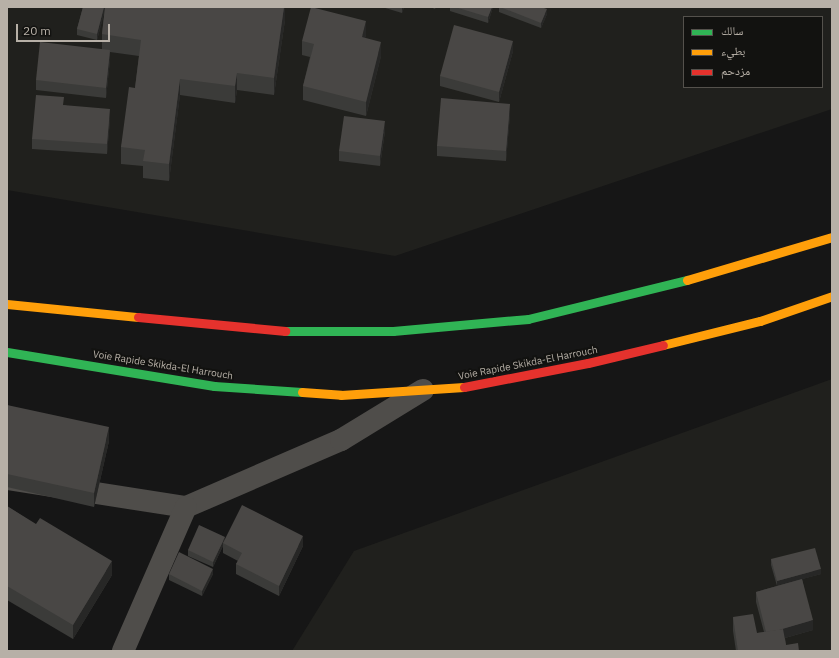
<!DOCTYPE html>
<meta charset="utf-8">
<style>
body{margin:0}
#map{position:relative;width:839px;height:658px;overflow:hidden;background:#161616;font-family:"IBM Plex Sans","Noto Naskh Arabic",sans-serif}
div>[style]{position:absolute}
[style*='--x']{left:calc(var(--x)*1px);top:calc(var(--y)*1px);width:calc(var(--w)*1px);rotate:calc(var(--a)*1deg)}
.built>*{inset:0;background:#20201d}
.street>*{height:22px;margin:-11px;padding:0 11px;transform-origin:11px;border-radius:11px;background:#4f4d4a}
.fast>*{height:9px;margin:-4.5px;padding:0 4.5px;transform-origin:4.5px;border-radius:4.5px;background:#30b455}
.slow>*{height:9px;margin:-4.5px;padding:0 4.5px;transform-origin:4.5px;border-radius:4.5px;background:#ff9f0a}
.jam>*{height:9px;margin:-4.5px;padding:0 4.5px;transform-origin:4.5px;border-radius:4.5px;background:#e5322d}
.wall>*{inset:0;background:#3b3b39}
.shaded-wall>*{inset:0;background:#272726}
.building>*{inset:0;background:#494745}
span{translate:-50% -50%;white-space:nowrap;text-align:center;line-height:1.15;-webkit-text-stroke:4px #121210;paint-order:stroke}
.street-label{font-size:10px;color:#b7b0a7}
.frame{position:absolute;inset:0;border:8px solid #b7b0a7;pointer-events:none}
.legend{position:absolute;left:683px;top:16px;width:140px;height:72px;box-sizing:border-box;background:#121210;border:1px solid #54514c;margin:0;padding:5px 7px;list-style:none;font-size:12px;color:#b7b0a7}
.legend li{display:flex;align-items:center;gap:8px;height:20px}
.legend b{width:20px;border:1px solid #54514c}
.scale{position:absolute;left:16px;top:24px;width:94px;height:18px;box-sizing:border-box;border:2px solid #b7b0a7;border-top:0;padding-left:5px;font-size:12px;line-height:14px;white-space:nowrap;color:#b7b0a7;-webkit-text-stroke:3px #121210;paint-order:stroke}
</style>
<div id="map">
<div class="built">
<div style="clip-path:polygon(evenodd,7px 7px,832px 7px,832px 109px,395px 256px,7px 190px,7px 7px,684px 17px,822px 17px,822px 87px,684px 87px,684px 17px)"></div>
<div style="clip-path:polygon(832px 379px,832px 651px,292px 651px,354px 551px)"></div>
</div>
<div class="street">
<div style="--x:7;--y:479;--w:181;--a:8.9"></div>
<div style="--x:186;--y:507;--w:169;--a:-23.4"></div>
<div style="--x:341;--y:440;--w:96;--a:-31.4"></div>
<div style="--x:123;--y:651;--w:157;--a:-66.4"></div>
</div>
<div class="fast">
<div style="--x:285;--y:331;--w:108;--a:0"></div>
<div style="--x:393;--y:331;--w:136;--a:-5.1"></div>
<div style="--x:528;--y:319;--w:164;--a:-13.8"></div>
<div style="--x:7;--y:352;--w:210;--a:9.3"></div>
<div style="--x:214;--y:386;--w:88;--a:3.9"></div>
</div>
<div class="slow">
<div style="--x:687;--y:280;--w:151;--a:-16.5"></div>
<div style="--x:7;--y:304;--w:132;--a:5.7"></div>
<div style="--x:663;--y:345;--w:100;--a:-13.9"></div>
<div style="--x:760;--y:321;--w:76;--a:-19.1"></div>
<div style="--x:302;--y:392;--w:39;--a:4"></div>
<div style="--x:341;--y:395;--w:123;--a:-3.7"></div>
</div>
<div class="jam">
<div style="--x:138;--y:317;--w:148;--a:5.4"></div>
<div style="--x:464;--y:387;--w:126;--a:-11"></div>
<div style="--x:588;--y:363;--w:77;--a:-13.5"></div>
</div>
<div class="wall">
<div style="clip-path:polygon(83px 7px,285px 7px,285px 20px,274px 95px,237px 90px,235px 103px,180px 95px,169px 181px,143px 178px,143px 166px,121px 164px,121px 147px,135px 88px,139px 56px,110px 52px,110px 60px,106px 98px,36px 90px,36px 80px,102px 49px,102px 34px,105px 9px,97px 40px,77px 35px,77px 29px)"></div>
<div style="clip-path:polygon(382px 7px,404px 7px,402px 13px)"></div>
<div style="clip-path:polygon(430px 7px,436px 7px,435px 9px)"></div>
<div style="clip-path:polygon(450px 7px,493px 7px,488px 23px,450px 11px)"></div>
<div style="clip-path:polygon(499px 7px,547px 14px,541px 28px,499px 12px)"></div>
<div style="clip-path:polygon(366px 35px,365px 38px,381px 56px,366px 116px,303px 100px,303px 86px,310px 57px,302px 55px,302px 41px)"></div>
<div style="clip-path:polygon(513px 51px,499px 102px,440px 86px,440px 76px)"></div>
<div style="clip-path:polygon(64px 105px,110px 119px,107px 154px,32px 149px,32px 139px)"></div>
<div style="clip-path:polygon(510px 114px,506px 161px,437px 156px,437px 146px)"></div>
<div style="clip-path:polygon(385px 131px,380px 166px,339px 161px,339px 151px)"></div>
<div style="clip-path:polygon(7px 405px,109px 441px,94px 507px,7px 487px)"></div>
<div style="clip-path:polygon(7px 506px,112px 575px,73px 639px,7px 600px)"></div>
<div style="clip-path:polygon(225px 540px,303px 546px,279px 596px,236px 574px,236px 564px,238px 561px,223px 553px,223px 546px,213px 567px,188px 556px,188px 550px)"></div>
<div style="clip-path:polygon(771px 559px,821px 574px,802px 579px,813px 630px,785px 638px,786px 645px,799px 651px,736px 651px,733px 631px,733px 617px,757px 633px,764px 632px,756px 602px,756px 592px,777px 586px,771px 565px)"></div>
<div style="clip-path:polygon(169px 574px,213px 574px,202px 596px,169px 580px)"></div>
</div>
<div class="shaded-wall">
<div style="clip-path:polygon(104px 7px,106px 7px,97px 40px,97px 34px)"></div>
<div style="clip-path:polygon(284px 7px,285px 7px,285px 20px,274px 95px,274px 78px)"></div>
<div style="clip-path:polygon(402px 7px,404px 7px,402px 13px)"></div>
<div style="clip-path:polygon(492px 7px,493px 7px,488px 23px,488px 17px)"></div>
<div style="clip-path:polygon(547px 9px,547px 14px,541px 28px,541px 23px)"></div>
<div style="clip-path:polygon(366px 21px,366px 35px,362px 51px,362px 37px)"></div>
<div style="clip-path:polygon(513px 41px,513px 51px,499px 102px,499px 92px)"></div>
<div style="clip-path:polygon(381px 42px,381px 56px,366px 116px,366px 102px)"></div>
<div style="clip-path:polygon(110px 50px,110px 60px,106px 98px,106px 88px)"></div>
<div style="clip-path:polygon(237px 73px,237px 90px,235px 103px,235px 86px)"></div>
<div style="clip-path:polygon(180px 79px,180px 95px,169px 181px,169px 164px)"></div>
<div style="clip-path:polygon(510px 104px,510px 114px,506px 161px,506px 151px)"></div>
<div style="clip-path:polygon(110px 109px,110px 119px,107px 154px,107px 144px)"></div>
<div style="clip-path:polygon(385px 121px,385px 131px,380px 166px,380px 156px)"></div>
<div style="clip-path:polygon(109px 427px,109px 441px,94px 507px,94px 493px)"></div>
<div style="clip-path:polygon(303px 536px,303px 546px,279px 596px,279px 586px)"></div>
<div style="clip-path:polygon(225px 537px,225px 542px,223px 543px,223px 546px,213px 567px,213px 562px)"></div>
<div style="clip-path:polygon(112px 561px,112px 575px,73px 639px,73px 625px)"></div>
<div style="clip-path:polygon(213px 569px,213px 574px,202px 596px,202px 591px)"></div>
<div style="clip-path:polygon(821px 569px,821px 574px,777px 586px,777px 581px)"></div>
<div style="clip-path:polygon(813px 620px,813px 630px,767px 643px,767px 633px)"></div>
</div>
<div class="building">
<div style="clip-path:polygon(83px 7px,104px 7px,97px 34px,77px 29px)"></div>
<div style="clip-path:polygon(105px 7px,284px 7px,274px 78px,237px 73px,235px 86px,180px 79px,169px 164px,143px 161px,145px 150px,121px 147px,129px 87px,135px 88px,141px 40px,102px 34px)"></div>
<div style="clip-path:polygon(311px 7px,366px 21px,362px 37px,381px 42px,366px 102px,303px 86px,314px 44px,302px 41px)"></div>
<div style="clip-path:polygon(455px 7px,492px 7px,488px 17px)"></div>
<div style="clip-path:polygon(500px 7px,541px 7px,547px 9px,541px 23px)"></div>
<div style="clip-path:polygon(454px 25px,513px 41px,499px 92px,440px 76px)"></div>
<div style="clip-path:polygon(40px 42px,110px 50px,106px 88px,36px 80px)"></div>
<div style="clip-path:polygon(36px 95px,64px 97px,63px 105px,110px 109px,107px 144px,32px 139px)"></div>
<div style="clip-path:polygon(441px 98px,510px 104px,506px 151px,437px 146px)"></div>
<div style="clip-path:polygon(344px 116px,385px 121px,380px 156px,339px 151px)"></div>
<div style="clip-path:polygon(7px 405px,109px 427px,94px 493px,7px 474px)"></div>
<div style="clip-path:polygon(242px 505px,303px 536px,279px 586px,236px 564px,242px 553px,223px 543px)"></div>
<div style="clip-path:polygon(7px 506px,36px 524px,40px 518px,112px 561px,73px 625px,7px 586px)"></div>
<div style="clip-path:polygon(199px 525px,225px 537px,213px 562px,188px 550px)"></div>
<div style="clip-path:polygon(815px 548px,821px 569px,777px 581px,771px 559px)"></div>
<div style="clip-path:polygon(179px 552px,213px 569px,202px 591px,169px 574px)"></div>
<div style="clip-path:polygon(802px 579px,813px 620px,779px 630px,766px 632px,756px 592px)"></div>
<div style="clip-path:polygon(753px 614px,757px 633px,783px 629px,786px 645px,798px 643px,799px 651px,738px 651px,733px 617px)"></div>
</div>
<div class="street-label">
<span style="left:528px;top:363px;rotate:-11deg">Voie Rapide Skikda-El Harrouch</span>
<span style="left:163px;top:365px;rotate:9deg">Voie Rapide Skikda-El Harrouch</span>
</div>
<div class="frame"></div>
<ul class="legend">
<li><b style="height:5px;background:#30b455"></b>سالك</li>
<li><b style="height:5px;background:#ff9f0a"></b>بطيء</li>
<li><b style="height:5px;background:#e5322d"></b>مزدحم</li>
</ul>
<div class="scale">20 m</div>
</div>
